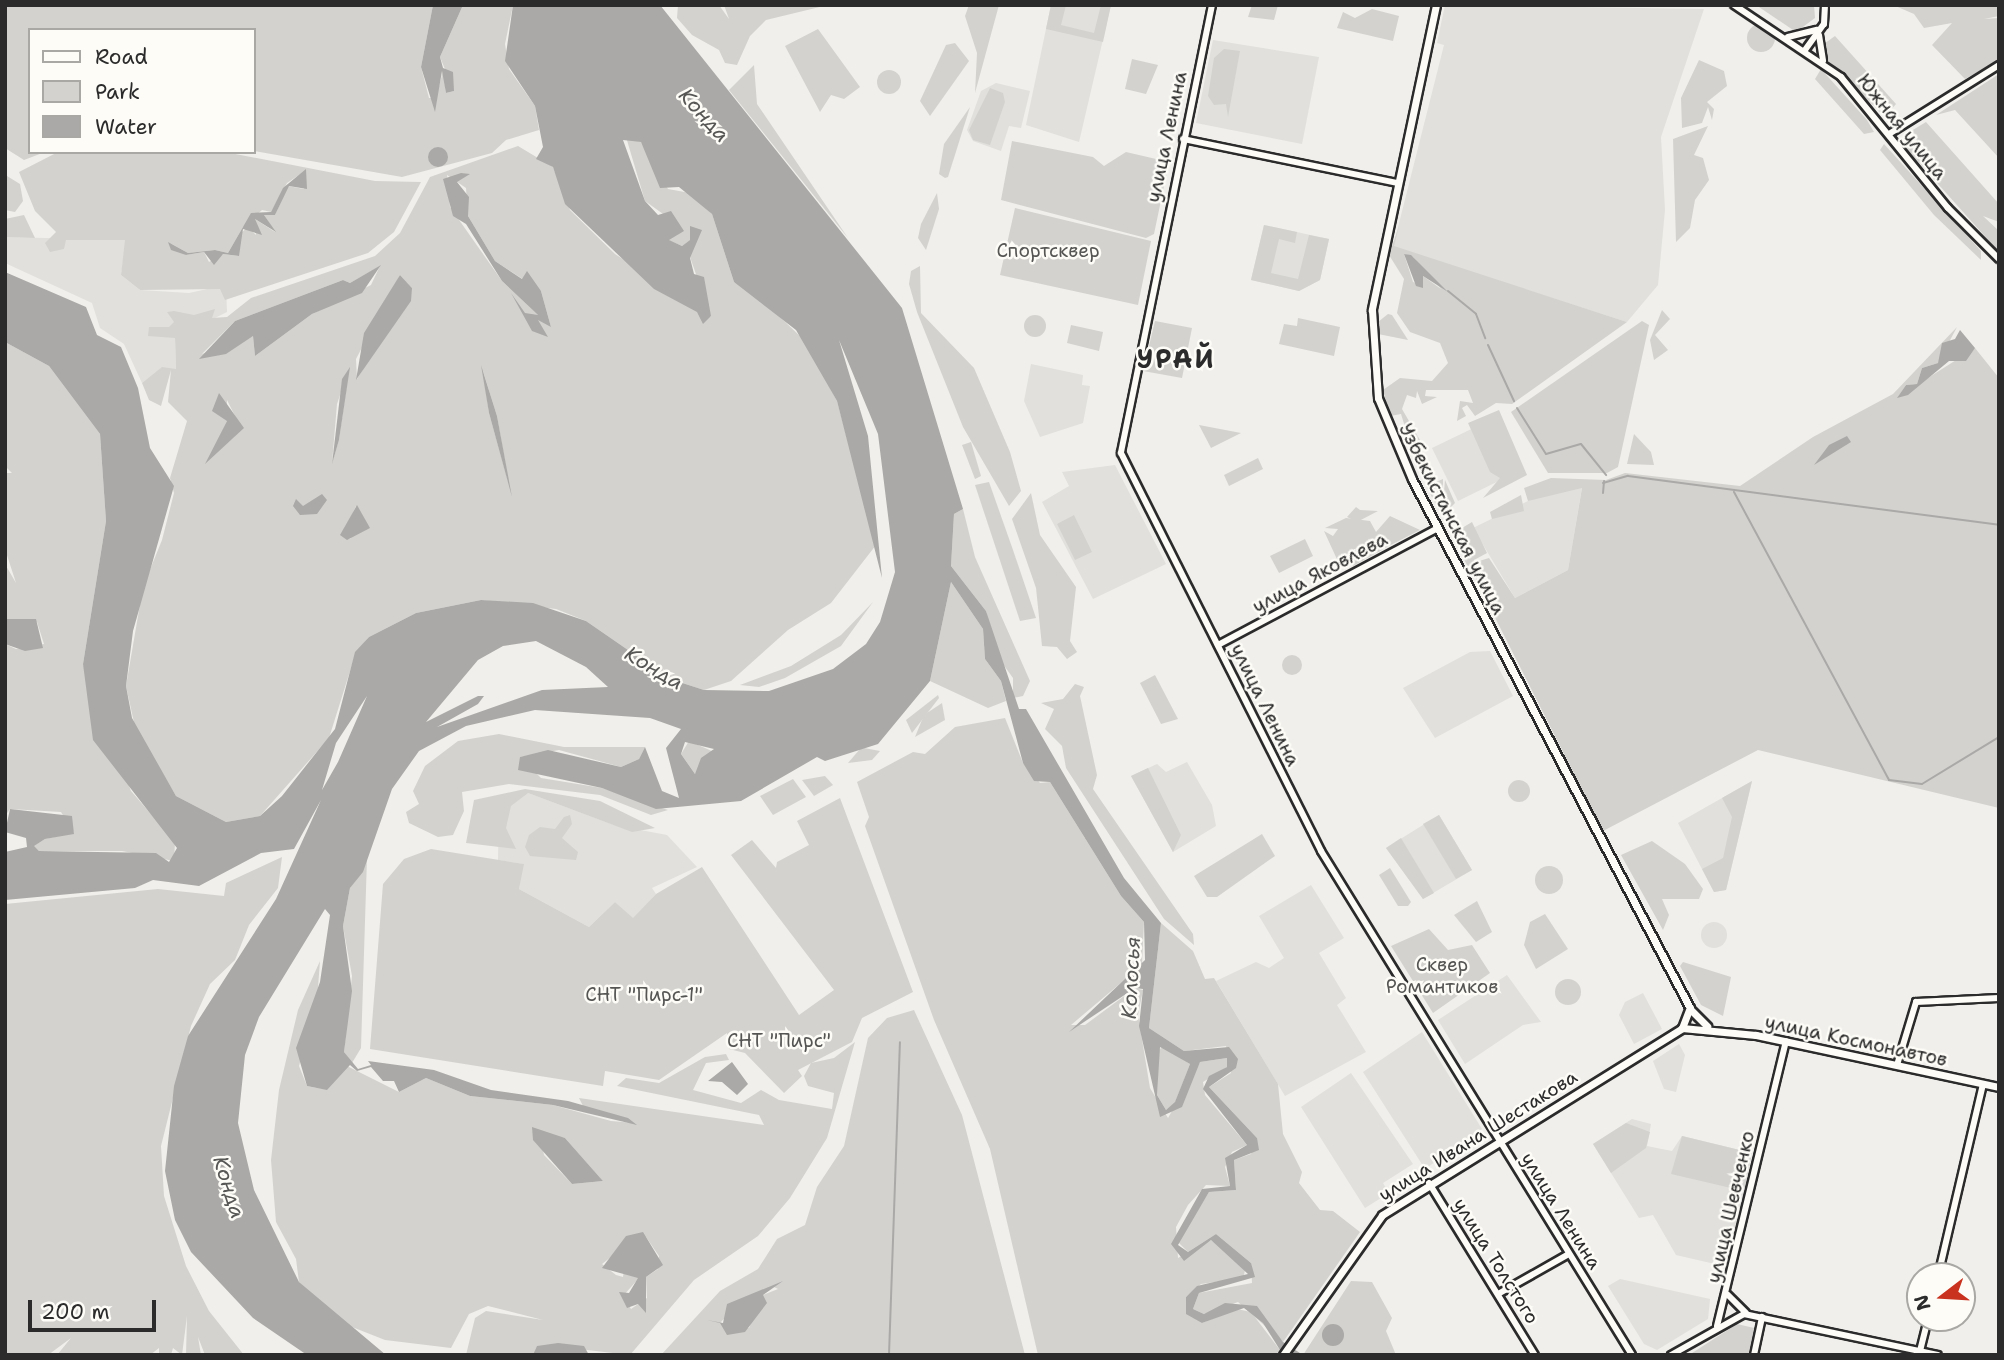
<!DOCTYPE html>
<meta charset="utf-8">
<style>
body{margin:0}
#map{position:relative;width:2004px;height:1360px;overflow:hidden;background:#f0efeb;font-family:"Shantell Sans",sans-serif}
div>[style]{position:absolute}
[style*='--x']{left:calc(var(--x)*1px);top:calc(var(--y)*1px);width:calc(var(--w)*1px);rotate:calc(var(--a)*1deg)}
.built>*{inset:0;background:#e1e0dc}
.round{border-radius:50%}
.green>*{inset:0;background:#d3d2cf}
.water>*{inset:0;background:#aaa9a7}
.stream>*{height:2px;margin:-1px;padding:0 1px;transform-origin:1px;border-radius:1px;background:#aaa9a7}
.roads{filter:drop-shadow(2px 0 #2b2b2b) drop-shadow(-2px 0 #2b2b2b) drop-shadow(0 2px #2b2b2b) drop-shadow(0 -2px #2b2b2b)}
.secondary>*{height:6px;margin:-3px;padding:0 3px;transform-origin:3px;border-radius:3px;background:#fdfcf7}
.primary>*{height:7px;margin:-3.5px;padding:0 3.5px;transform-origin:3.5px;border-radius:3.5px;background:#fdfcf7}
span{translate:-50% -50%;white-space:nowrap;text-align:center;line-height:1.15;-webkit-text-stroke:5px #fdfcf7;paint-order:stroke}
.street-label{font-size:19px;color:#2b2b2b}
.park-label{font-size:19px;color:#555554}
.water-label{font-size:21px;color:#575756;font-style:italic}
.district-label{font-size:26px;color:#2b2b2b;font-weight:700;letter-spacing:2px}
.frame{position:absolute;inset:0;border:7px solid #2b2b2b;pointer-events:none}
.legend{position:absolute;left:28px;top:28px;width:228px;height:126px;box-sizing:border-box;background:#fdfcf7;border:2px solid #a9a8a5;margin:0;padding:9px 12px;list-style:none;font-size:21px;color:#2b2b2b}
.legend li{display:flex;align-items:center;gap:14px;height:35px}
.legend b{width:35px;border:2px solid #a9a8a5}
.north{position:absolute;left:1906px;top:1262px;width:70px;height:70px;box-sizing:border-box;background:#fdfcf7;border:2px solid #a9a8a5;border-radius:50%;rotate:253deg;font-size:19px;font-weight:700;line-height:28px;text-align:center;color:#2b2b2b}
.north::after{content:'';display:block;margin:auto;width:24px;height:32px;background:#c8321e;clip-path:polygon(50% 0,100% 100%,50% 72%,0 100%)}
.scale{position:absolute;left:28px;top:1300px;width:128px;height:32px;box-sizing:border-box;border:4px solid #2b2b2b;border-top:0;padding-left:9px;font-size:21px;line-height:24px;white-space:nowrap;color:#2b2b2b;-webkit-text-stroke:5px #fdfcf7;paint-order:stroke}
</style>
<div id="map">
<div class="built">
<div style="clip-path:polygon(1051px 5px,1111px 5px,1079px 142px,1026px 125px)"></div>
<div style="clip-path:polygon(1445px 5px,1704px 9px,1661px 137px,1665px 210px,1658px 285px,1627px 322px,1393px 247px,1444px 45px,1437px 43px)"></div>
<div style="clip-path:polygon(1213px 40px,1319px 57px,1302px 144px,1196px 123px)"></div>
<div style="clip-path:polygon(996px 83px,1030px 91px,1021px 128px,1009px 126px,1001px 151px,973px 141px,967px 130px,981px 91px)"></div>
<div style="clip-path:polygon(1264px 225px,1329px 239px,1320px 280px,1299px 291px,1251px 280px)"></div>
<div style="clip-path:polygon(5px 237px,126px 240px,121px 275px,140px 290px,189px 293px,226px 285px,227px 312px,175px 338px,176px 370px,162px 368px,142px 383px,124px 344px,100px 328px,92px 303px,5px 263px)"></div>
<div style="clip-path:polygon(1031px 364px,1083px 375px,1082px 385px,1090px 386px,1083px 423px,1040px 437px,1024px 401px)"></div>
<div style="clip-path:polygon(1488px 421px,1513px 474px,1458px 501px,1432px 448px)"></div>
<div style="clip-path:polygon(1115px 465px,1166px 564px,1093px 599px,1042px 502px,1069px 486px,1062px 472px)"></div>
<div style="clip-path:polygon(1582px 487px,1568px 570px,1515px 598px,1473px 528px,1538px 496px)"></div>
<div style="clip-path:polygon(1490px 651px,1513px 696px,1435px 738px,1403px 688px,1470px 652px)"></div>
<div style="clip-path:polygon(1187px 762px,1212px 805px,1216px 826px,1173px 852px,1131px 776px,1157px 764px,1166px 772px)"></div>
<div style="clip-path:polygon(1752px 781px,1726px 890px,1714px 892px,1678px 823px)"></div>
<div style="clip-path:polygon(528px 793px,614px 825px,667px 835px,697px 867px,652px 888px,656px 894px,633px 919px,615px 902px,589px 927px,519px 889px,523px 864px,498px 860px,499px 801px)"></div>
<div style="clip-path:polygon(1439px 815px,1472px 870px,1423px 899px,1386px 848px)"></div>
<div style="clip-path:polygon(1311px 885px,1344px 938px,1319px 953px,1346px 998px,1337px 1005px,1366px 1052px,1285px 1096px,1216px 981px,1256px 962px,1269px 968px,1284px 958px,1259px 916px)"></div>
<div class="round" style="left:1701px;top:922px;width:26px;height:26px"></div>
<div style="clip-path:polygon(1507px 975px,1541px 1022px,1523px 1025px,1465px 1064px,1438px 1020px)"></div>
<div style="clip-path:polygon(1643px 993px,1662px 1029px,1634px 1044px,1619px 1015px,1625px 1002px)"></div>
<div style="clip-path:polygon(1422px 1032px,1482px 1129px,1425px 1169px,1363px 1072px)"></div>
<div style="clip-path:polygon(1679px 1044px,1685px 1055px,1676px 1092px,1664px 1089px,1653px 1061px)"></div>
<div style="clip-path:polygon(1351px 1073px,1413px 1164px,1383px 1183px,1389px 1193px,1365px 1208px,1301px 1107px)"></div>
<div style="clip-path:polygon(1632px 1119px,1651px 1124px,1647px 1146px,1672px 1151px,1682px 1136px,1752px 1153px,1728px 1267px,1676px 1255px,1653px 1215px,1639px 1218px,1593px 1144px)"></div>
<div style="clip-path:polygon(1620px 1279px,1710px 1299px,1708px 1319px,1657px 1350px,1644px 1344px,1608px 1286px)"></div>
</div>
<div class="green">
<div style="clip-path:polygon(5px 5px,433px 5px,421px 67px,429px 98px,436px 98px,443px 71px,446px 93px,454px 91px,440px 57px,463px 5px,513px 5px,505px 44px,509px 69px,535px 106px,539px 130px,506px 140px,492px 153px,402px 177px,254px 151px,254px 30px,30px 30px,30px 152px,45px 152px,24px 160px,5px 148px)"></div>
<div style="clip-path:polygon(678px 5px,719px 5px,729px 19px,724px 5px,828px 5px,766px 20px,750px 36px,737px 65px,725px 63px,719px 50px,692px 35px,677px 18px)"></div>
<div style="clip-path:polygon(969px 5px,999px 5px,975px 93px,977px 53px,965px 16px)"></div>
<div style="clip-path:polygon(1051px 5px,1066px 5px,1061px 25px,1094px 33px,1101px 5px,1111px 5px,1103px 42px,1046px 29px)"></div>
<div style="clip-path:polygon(1252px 5px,1278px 5px,1274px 20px,1248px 17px)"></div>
<div style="clip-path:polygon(1756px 5px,1814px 5px,1815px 18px,1796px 32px)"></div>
<div style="clip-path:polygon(1893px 5px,1999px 5px,1999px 16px,1984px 19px,1999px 18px,1999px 60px,1965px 79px,1932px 45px,1952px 23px,1924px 28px,1914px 14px)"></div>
<div style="clip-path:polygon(1372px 9px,1399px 16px,1393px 41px,1337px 28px,1343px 12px,1355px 18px)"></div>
<div class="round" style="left:1747px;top:24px;width:28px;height:28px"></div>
<div style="clip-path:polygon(818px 29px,860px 87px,844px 99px,831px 95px,820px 112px,785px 46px)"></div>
<div style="clip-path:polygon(1835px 36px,1896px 104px,1885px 117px,1825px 58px,1821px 46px)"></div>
<div style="clip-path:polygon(955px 43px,969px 61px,930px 116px,920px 101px,946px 45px)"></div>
<div style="clip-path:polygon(1224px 49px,1240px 51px,1228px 117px,1226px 104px,1214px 105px,1208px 96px,1214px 58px)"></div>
<div style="clip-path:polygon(1132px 59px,1158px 65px,1146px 94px,1125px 89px)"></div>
<div style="clip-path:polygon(1699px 60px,1724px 71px,1727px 86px,1707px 102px,1714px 109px,1712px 120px,1708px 107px,1702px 123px,1682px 128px,1681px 98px)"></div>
<div style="clip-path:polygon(754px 65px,757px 104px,848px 238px,729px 90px)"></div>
<div style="clip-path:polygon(1821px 69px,1867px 120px,1874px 132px,1864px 134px,1815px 79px)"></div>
<div class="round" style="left:877px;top:70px;width:24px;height:24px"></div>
<div style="clip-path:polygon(1999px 74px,1999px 158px,1955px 110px,1936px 115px)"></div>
<div style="clip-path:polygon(990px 88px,1003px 93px,1005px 102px,990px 145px,973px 140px,969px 130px)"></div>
<div style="clip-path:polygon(970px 107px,948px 177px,945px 178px,939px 174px,944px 144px)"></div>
<div style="clip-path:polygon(1926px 122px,1999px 204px,1999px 222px,1983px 216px,1999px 231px,1999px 252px,1904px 146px,1903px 136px)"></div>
<div style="clip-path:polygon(1708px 126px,1694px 155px,1703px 158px,1709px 180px,1695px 200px,1690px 228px,1676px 242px,1673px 139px)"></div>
<div style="clip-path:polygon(evenodd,626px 137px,641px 142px,668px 189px,690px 193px,712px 214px,734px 282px,756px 294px,804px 340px,837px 401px,876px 545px,831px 603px,788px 630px,731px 681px,704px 690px,670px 679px,586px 621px,556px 609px,481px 600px,416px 613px,369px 637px,356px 652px,329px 738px,260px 816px,226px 822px,176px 796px,135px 727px,126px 686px,143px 587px,162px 540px,174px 493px,170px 478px,187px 421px,168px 402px,171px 370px,161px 406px,149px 400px,142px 383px,162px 367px,176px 369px,175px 338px,148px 336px,149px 327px,169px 327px,174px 322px,167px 312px,174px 311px,194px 315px,215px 309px,212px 318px,227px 317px,251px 298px,375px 256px,400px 233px,430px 177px,518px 146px,553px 167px,570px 210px,615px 254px,711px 317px,690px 257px,696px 236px,682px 246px,668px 240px,677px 224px,645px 201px,626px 137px,447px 175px,466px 188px,468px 216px,495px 261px,541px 291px,551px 327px,502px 281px,450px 207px,447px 175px,626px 137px,380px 266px,371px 285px,312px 314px,255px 356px,253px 336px,202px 354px,235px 321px,343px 280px,350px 283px,380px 266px,626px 137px,400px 275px,412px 288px,357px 379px,356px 359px,400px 275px,626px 137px,349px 369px,339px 440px,332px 463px,337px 404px,349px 369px,626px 137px,483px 371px,497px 416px,509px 485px,489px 413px,483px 371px,626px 137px,227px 400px,238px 422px,234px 437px,209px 459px,227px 421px,227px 400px,626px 137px,356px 506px,363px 520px,350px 539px,342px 535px,356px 506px)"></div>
<div style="clip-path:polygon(1012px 141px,1093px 157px,1104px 166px,1126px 152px,1169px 162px,1154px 234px,1146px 238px,1001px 200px)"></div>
<div style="clip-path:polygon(1884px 144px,1981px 251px,1981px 260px,1934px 215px,1880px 150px)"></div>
<div style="clip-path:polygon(evenodd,58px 152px,225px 152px,375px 181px,421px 182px,394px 232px,368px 253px,225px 300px,220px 289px,140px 290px,121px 275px,125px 240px,66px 240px,64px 249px,50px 252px,45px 243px,56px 232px,35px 211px,19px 172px,58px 152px,305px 171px,304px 189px,288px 186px,275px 215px,264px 215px,275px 232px,255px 219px,256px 235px,248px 227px,241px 233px,238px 256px,223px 254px,209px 262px,204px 252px,186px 255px,170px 243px,188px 253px,215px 250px,228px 253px,243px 227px,262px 210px,271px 212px,287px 183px,305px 171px)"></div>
<div style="clip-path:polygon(7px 176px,20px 184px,23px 201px,15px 212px,5px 210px)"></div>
<div style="clip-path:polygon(937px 193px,939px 209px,926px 250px,918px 238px,921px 224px)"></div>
<div style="clip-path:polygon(1015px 208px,1151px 241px,1138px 305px,1000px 275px)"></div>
<div style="clip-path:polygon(24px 215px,35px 238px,5px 237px,5px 219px)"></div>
<div style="clip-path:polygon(1264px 225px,1297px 232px,1295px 243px,1279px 239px,1271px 273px,1298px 279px,1309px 235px,1329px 239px,1320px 280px,1299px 291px,1251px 280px)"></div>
<div style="clip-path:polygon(evenodd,1399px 226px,1394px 246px,1627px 322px,1512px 404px,1496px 403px,1475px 416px,1467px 405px,1462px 408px,1466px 416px,1457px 421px,1460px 401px,1473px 403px,1468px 390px,1426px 390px,1425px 396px,1437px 397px,1422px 404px,1417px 391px,1416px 398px,1407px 395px,1402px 409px,1420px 440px,1410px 443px,1401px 414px,1390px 416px,1383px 390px,1400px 378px,1432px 381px,1448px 363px,1440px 343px,1410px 332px,1397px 313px,1404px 279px,1389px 255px,1399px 226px,1404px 254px,1413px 257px,1441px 289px,1423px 276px,1423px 286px,1413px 282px,1404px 254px)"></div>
<div style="clip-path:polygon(920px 266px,921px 313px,974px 368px,1010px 452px,1021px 491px,1009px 506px,963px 427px,917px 312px,909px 284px,911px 271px)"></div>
<div style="clip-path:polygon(1662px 310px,1670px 319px,1655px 335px,1668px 350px,1654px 360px,1650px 340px)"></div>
<div style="clip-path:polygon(1388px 314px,1392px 315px,1408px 340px,1378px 334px,1378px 322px)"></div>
<div class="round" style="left:1024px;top:315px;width:22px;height:22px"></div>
<div style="clip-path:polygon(1298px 318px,1340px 327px,1334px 356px,1279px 344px,1284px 324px,1297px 326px)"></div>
<div style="clip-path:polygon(1155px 321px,1192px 328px,1182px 378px,1143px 371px)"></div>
<div style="clip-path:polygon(1642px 321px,1649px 325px,1618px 467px,1607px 473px,1548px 473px,1511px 412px)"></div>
<div style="clip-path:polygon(1071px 325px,1103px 332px,1099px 351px,1067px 343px)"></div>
<div style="clip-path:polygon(1957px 327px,1938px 363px,1922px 368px,1917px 384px,1906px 385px,1898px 397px,1975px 348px,1999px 378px,1999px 808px,1758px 750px,1603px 831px,1476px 580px,1476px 562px,1489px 558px,1515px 598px,1568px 570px,1582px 488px,1528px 501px,1524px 488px,1551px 478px,1606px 480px,1625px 473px,1740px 486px,1813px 437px,1893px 394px)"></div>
<div style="clip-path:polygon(5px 342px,49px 366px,100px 434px,106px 521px,83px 664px,131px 791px,175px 842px,174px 861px,122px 851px,39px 851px,33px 846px,45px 839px,74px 833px,61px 812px,10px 809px,5px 816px,5px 644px,16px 649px,44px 644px,37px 622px,5px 619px,5px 564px,16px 583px,5px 549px,5px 473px,12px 473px,5px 466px)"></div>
<div style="clip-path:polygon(1499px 410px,1527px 475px,1483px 498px,1500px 478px,1490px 472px,1468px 423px)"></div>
<div style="clip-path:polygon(1199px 425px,1241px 433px,1211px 448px)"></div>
<div style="clip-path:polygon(1634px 434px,1651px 452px,1654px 465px,1627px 464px)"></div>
<div style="clip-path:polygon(971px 442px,981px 476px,975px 479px,962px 445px)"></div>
<div style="clip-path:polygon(1258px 458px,1263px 469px,1229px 486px,1224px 475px)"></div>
<div style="clip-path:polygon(1443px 479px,1443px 489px,1436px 488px,1443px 491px,1443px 504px,1445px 480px,1455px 503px,1442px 516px,1426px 486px)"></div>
<div style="clip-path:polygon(989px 482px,1013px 550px,1036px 618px,1020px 621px,975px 485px)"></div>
<div style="clip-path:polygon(1031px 493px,1040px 535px,1076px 587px,1070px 641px,1077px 652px,1067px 659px,1057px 647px,1042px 646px,1036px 588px,1012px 519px)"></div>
<div style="clip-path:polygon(1521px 495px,1524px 511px,1492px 519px,1490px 512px)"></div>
<div style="clip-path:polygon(1356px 507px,1360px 510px,1378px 511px,1357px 522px,1347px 517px)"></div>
<div style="clip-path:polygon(963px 509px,975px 557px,1030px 681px,1023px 696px,1013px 698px,1013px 678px,995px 653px,986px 611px,951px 566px,954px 514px)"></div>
<div style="clip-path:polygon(1074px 515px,1092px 552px,1075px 560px,1057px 524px)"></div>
<div style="clip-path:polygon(1390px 516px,1420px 530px,1385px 548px,1379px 539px,1384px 549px,1353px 566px,1349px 554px,1341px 568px,1324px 531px,1333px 536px,1338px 529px,1325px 528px,1346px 518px,1370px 521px,1376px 532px)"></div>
<div style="clip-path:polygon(1472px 522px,1487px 553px,1474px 560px,1474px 579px,1455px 541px,1465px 549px,1452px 534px)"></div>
<div style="clip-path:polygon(1305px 539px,1313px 556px,1279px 573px,1270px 556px)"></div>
<div style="clip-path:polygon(951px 582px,983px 629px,985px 659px,1001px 681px,1006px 701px,988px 708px,930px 681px)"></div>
<div style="clip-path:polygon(873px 602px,841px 646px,785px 678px,759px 687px,740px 685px,791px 666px,841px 635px)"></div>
<div class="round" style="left:1282px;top:655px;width:20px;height:20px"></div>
<div style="clip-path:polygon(1155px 675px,1178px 719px,1161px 724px,1140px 683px)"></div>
<div style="clip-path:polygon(1075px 684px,1084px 687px,1080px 696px,1097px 775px,1093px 789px,1193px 934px,1194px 945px,1164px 919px,1066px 768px,1062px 746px,1045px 729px,1054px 709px,1041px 703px,1063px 699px)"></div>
<div style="clip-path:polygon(938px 695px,939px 698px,912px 733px,906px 720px)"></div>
<div style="clip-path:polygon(942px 703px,945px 720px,915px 737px,924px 715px)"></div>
<div style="clip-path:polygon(1005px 718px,1023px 763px,1040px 783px,1050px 782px,1121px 896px,1144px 922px,1142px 965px,1071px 1025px,1085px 1025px,1135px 988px,1143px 990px,1138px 1015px,1150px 1088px,1168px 1118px,1200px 1062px,1227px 1058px,1227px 1067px,1203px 1082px,1205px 1095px,1247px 1145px,1232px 1152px,1225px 1167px,1230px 1186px,1206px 1185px,1188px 1205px,1176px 1227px,1178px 1258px,1211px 1240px,1246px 1267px,1243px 1278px,1201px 1284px,1186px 1297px,1202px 1323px,1237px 1309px,1251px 1312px,1280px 1350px,1276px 1355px,1038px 1355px,990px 1149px,934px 1020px,865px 826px,869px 817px,857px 782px,913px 752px,925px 754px,955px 727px)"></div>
<div style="clip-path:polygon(499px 734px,564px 747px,645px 747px,639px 759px,621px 767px,559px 750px,520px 757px,541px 778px,602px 788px,668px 810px,651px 815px,600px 795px,509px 784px,462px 792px,464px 811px,453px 835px,438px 837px,409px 823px,406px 812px,419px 804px,413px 791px,425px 766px,458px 741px)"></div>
<div style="clip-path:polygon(689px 741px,714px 752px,695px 774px,681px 754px)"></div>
<div style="clip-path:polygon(860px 749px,864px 748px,880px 751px,872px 760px,848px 763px)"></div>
<div style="clip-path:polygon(1148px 768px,1181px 835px,1173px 852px,1131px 776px)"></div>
<div style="clip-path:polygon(825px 776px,833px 785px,814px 796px,802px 780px)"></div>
<div style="clip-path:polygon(793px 779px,806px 797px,773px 815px,760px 796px)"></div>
<div class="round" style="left:1508px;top:780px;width:22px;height:22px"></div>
<div style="clip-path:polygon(1752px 781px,1726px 890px,1714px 892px,1702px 869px,1723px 858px,1732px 817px,1722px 798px)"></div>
<div style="clip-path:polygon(525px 789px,600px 801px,655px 828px,632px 832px,528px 793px,511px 806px,506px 828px,516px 849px,466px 843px,474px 800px)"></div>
<div style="clip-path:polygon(840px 798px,913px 992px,862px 1018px,852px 1042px,798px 1070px,802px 1076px,784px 1093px,745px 1053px,729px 1049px,727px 1033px,659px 1080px,605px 1071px,603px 1086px,370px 1049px,383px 884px,404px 859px,431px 849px,524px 864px,519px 889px,589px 927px,615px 902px,633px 918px,656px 894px,702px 867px,799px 1015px,834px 990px,731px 855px,752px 840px,776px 868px,777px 862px,809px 845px,797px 821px)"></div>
<div style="clip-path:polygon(1439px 815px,1472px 870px,1456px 879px,1423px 824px)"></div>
<div style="clip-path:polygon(564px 817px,570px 815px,572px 824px,562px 838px,578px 852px,576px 860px,530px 856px,525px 847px,529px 835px,540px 827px,555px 829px)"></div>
<div style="clip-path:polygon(1262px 834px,1275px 856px,1217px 897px,1207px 897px,1194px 876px)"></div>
<div style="clip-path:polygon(1401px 838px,1434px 893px,1423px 899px,1386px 848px)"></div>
<div style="clip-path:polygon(1652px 841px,1685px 864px,1703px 889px,1699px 899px,1662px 899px,1669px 915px,1663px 930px,1621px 855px)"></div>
<div style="clip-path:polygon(282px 857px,278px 888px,249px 925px,235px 960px,210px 984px,191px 1026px,161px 1146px,164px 1196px,186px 1266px,209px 1311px,244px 1355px,205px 1355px,198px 1337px,201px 1355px,186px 1355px,187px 1316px,182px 1355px,173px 1348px,171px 1355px,159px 1355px,159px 1348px,150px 1355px,57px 1355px,71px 1338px,48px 1355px,5px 1355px,5px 904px,158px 889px,224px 896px,226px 883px)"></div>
<div style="clip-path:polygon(367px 858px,361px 1048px,352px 1063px,344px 1052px,352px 976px,343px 926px,350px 888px)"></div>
<div class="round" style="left:1535px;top:866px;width:28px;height:28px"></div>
<div style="clip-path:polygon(1390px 868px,1411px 902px,1408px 906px,1398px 906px,1379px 875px)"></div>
<div style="clip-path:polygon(1477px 901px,1492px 932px,1476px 942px,1454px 915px)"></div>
<div style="clip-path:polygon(1545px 914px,1568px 949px,1536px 969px,1524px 945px,1530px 922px)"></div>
<div style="clip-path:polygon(1161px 923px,1193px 951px,1205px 979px,1214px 978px,1278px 1084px,1283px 1134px,1302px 1172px,1299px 1183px,1320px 1210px,1333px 1211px,1360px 1232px,1283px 1342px,1238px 1302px,1204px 1314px,1193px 1309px,1199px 1293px,1252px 1283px,1251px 1263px,1216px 1234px,1188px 1252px,1178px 1242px,1209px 1192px,1236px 1190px,1234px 1160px,1251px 1154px,1257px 1138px,1209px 1087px,1231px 1073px,1226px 1046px,1184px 1051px,1149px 1028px)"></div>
<div style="clip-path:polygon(1429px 929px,1448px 950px,1472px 945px,1490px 973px,1433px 1013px,1391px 946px)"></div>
<div style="clip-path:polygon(evenodd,320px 961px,317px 1001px,299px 1066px,307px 1086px,317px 1088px,327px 1089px,347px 1066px,399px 1092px,426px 1078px,470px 1096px,553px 1105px,611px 1121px,634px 1123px,583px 1106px,579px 1098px,764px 1125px,759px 1115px,617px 1086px,626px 1078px,659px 1083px,705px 1057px,726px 1054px,729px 1060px,706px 1063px,693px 1090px,741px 1103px,761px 1090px,779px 1100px,832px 1109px,834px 1093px,808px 1086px,804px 1076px,811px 1063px,834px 1058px,855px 1042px,827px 1138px,790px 1198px,758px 1236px,694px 1280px,630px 1355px,545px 1345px,533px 1355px,466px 1355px,475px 1318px,486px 1311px,543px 1320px,488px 1306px,469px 1314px,451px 1348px,385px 1340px,342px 1323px,299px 1282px,296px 1259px,276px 1222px,271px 1160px,279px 1090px,298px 1010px,320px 961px,540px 1133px,565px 1138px,603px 1181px,572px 1184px,544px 1155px,540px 1133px,320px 961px,636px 1237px,646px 1237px,659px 1256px,658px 1269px,646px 1277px,647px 1298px,631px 1309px,623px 1296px,639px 1278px,624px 1269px,623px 1277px,616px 1275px,602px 1264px,636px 1237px)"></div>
<div style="clip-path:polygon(1683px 962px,1731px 977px,1723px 1016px,1701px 1005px,1680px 966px)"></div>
<div class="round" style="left:1555px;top:979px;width:26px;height:26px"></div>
<div style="clip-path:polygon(evenodd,914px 1010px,962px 1115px,1025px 1355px,661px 1355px,720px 1291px,758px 1269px,777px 1239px,805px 1225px,817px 1187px,844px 1146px,868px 1038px,887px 1018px,914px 1010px,772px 1286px,778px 1289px,763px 1295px,749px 1328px,720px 1323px,739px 1303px,772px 1286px)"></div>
<div style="clip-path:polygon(1163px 1047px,1190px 1064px,1175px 1103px,1166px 1110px,1157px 1095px,1158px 1050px)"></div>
<div style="clip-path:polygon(1626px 1123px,1650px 1132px,1646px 1148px,1611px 1173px,1593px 1144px)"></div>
<div style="clip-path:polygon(1682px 1136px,1752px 1153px,1744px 1191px,1671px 1174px)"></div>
<div style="clip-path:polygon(1351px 1281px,1372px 1282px,1392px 1318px,1386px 1331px,1396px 1355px,1303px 1355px)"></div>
<div style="clip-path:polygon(1737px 1324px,1754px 1328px,1749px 1355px,1689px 1355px)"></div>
</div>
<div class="water">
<div style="clip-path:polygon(433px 5px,463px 5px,440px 57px,443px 68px,453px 72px,454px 91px,446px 93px,442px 71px,435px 112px,421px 67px)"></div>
<div style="clip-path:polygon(evenodd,513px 5px,660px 5px,902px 308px,963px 509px,954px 514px,951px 566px,986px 611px,1019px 709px,1026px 709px,1124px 878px,1161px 923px,1149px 1028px,1184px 1051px,1229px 1047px,1238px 1059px,1236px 1068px,1209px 1087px,1257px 1138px,1259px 1150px,1234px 1160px,1236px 1190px,1209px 1192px,1178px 1245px,1188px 1252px,1216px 1234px,1251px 1263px,1255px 1277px,1199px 1293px,1193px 1309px,1204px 1314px,1225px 1303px,1257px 1306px,1283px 1342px,1303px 1355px,1280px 1350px,1263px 1323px,1244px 1308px,1202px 1323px,1186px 1314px,1186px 1297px,1197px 1286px,1248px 1274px,1211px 1240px,1184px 1261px,1171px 1244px,1202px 1189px,1230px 1186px,1225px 1158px,1247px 1145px,1203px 1089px,1209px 1076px,1227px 1067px,1227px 1058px,1200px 1062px,1182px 1107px,1160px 1117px,1139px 1026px,1143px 989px,1135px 988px,1069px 1032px,1145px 960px,1144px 922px,1121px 896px,1050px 782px,1034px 781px,1023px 763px,1001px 681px,985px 659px,983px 629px,951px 582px,930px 681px,878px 744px,825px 761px,817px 757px,741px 801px,656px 809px,602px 788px,518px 770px,520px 757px,548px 750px,621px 767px,639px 759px,645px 747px,662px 791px,679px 798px,666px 748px,681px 729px,650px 718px,535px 710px,466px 726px,419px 751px,392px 789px,363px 872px,350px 888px,343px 926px,352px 991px,344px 1052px,358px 1069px,371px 1065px,368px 1061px,434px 1070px,491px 1090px,568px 1101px,628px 1118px,637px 1125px,553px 1105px,470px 1096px,426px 1078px,399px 1092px,394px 1081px,383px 1081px,371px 1067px,357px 1071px,350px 1065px,327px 1090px,307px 1086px,296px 1048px,320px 982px,330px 915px,325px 909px,259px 1017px,245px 1055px,238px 1123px,254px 1190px,299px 1282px,386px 1355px,307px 1355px,253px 1318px,191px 1252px,175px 1220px,165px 1171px,174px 1086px,188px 1036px,276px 899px,321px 800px,294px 849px,261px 853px,199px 886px,153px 880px,135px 888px,5px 900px,5px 852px,27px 847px,26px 838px,5px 832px,10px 809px,72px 816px,74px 834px,45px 839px,34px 846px,39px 851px,156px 853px,169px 862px,177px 848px,93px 740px,83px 664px,106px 521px,100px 434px,49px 366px,5px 342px,5px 272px,86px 307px,97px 335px,121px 347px,138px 388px,150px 448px,174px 486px,133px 631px,126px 686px,132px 718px,176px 796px,226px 822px,260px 816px,282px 796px,335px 729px,355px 652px,369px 637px,416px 613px,481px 600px,533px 603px,586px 621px,670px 679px,704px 690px,769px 691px,833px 669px,866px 644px,880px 622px,895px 572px,878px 434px,839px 340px,868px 436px,882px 578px,837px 401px,796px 330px,734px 282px,712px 214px,679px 187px,660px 188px,641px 142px,623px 140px,645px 201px,658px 215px,671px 211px,684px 231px,669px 240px,682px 246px,690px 240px,690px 226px,702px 230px,690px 258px,694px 274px,704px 277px,711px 316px,703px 324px,697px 312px,654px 289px,565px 204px,553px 167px,536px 159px,543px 147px,535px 106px,505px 61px,513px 5px,536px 641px,586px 667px,608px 687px,542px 690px,437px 727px,478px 704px,484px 696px,478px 696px,426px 722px,478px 660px,503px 646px,536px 641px,513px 5px,367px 696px,338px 762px,322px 790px,336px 743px,367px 696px,513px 5px,685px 742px,714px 749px,701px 758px,695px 774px,681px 754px,685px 742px,513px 5px,1160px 1047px,1190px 1064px,1175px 1102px,1166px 1110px,1157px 1095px,1160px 1047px)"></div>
<div class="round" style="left:428px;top:147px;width:20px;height:20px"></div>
<div style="clip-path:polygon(306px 169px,307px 189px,289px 186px,275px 215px,264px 215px,276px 232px,255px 219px,262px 235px,243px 229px,239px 256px,223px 254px,214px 265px,204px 252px,186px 255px,171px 250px,168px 242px,188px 253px,215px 250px,228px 253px,251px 213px,271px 212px,283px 188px)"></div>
<div style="clip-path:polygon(461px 173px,470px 174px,457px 182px,469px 197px,468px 216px,495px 261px,522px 279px,527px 271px,541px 291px,551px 327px,538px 320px,548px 337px,532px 331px,511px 293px,525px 313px,538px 315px,502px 281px,466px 224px,453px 216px,443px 179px)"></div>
<div style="clip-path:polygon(1404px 254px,1411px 255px,1448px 292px,1423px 276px,1423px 288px,1416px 286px)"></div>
<div style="clip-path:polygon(381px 265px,362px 293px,312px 314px,255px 356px,253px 336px,226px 354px,199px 359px,235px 321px,343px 280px,350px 283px)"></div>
<div style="clip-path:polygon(400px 275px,412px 288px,411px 301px,356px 380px,364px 333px)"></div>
<div style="clip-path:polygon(1960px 330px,1975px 348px,1966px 361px,1949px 361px,1908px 395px,1897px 398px,1906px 385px,1917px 384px,1922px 368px,1938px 363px,1942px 343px,1955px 339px)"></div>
<div style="clip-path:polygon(481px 365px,497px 416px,512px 497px,489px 413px)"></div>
<div style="clip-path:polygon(350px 367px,339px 440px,332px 464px,342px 379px)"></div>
<div style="clip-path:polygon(219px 393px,244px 428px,205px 464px,227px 421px,212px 411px)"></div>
<div style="clip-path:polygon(1847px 436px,1851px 442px,1814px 465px,1829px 445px)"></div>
<div style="clip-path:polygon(322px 494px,327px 500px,317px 514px,300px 515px,293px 506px,296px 499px,303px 506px)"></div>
<div style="clip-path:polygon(357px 505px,370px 528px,347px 540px,340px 535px)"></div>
<div style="clip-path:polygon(5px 619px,36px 619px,43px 648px,25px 651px,5px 644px)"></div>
<div style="clip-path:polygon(732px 1062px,748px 1084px,737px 1095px,722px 1082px,708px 1081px)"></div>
<div style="clip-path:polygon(532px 1127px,565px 1138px,603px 1181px,572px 1184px,533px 1140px)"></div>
<div style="clip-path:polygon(643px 1232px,663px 1265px,646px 1277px,646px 1313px,638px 1304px,627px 1308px,619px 1292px,629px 1293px,638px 1278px,602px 1268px,626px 1236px)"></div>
<div style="clip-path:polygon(783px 1281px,763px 1295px,767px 1303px,745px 1332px,727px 1335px,720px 1323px,707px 1320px,723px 1323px,727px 1304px)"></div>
<div class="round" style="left:1322px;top:1324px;width:22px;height:22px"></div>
<div style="clip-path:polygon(558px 1343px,584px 1346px,589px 1355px,533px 1355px,537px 1346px)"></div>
</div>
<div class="stream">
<div style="--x:1448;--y:291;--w:36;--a:39"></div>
<div style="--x:1476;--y:314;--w:26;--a:69"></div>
<div style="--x:1488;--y:345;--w:62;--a:65.1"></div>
<div style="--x:1517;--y:408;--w:54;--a:57.8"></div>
<div style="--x:1546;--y:454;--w:36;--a:-16"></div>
<div style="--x:1581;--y:444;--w:40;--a:51"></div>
<div style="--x:1603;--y:483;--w:26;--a:-16"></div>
<div style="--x:1628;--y:476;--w:374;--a:7.5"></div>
<div style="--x:1734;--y:492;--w:327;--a:61.7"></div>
<div style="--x:1889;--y:780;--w:33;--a:7"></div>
<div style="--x:1922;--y:784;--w:90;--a:-31.4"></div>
<div style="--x:1603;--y:493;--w:12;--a:-85"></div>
<div style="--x:889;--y:1355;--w:313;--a:-88"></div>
</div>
<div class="roads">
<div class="secondary">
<div style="--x:1212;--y:5;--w:457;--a:101.5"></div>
<div style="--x:1121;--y:453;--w:445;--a:63.3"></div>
<div style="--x:1321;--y:851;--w:592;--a:58.32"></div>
<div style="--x:1734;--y:5;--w:129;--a:33.9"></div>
<div style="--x:1841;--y:77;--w:169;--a:50.8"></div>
<div style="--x:1948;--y:208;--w:72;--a:45"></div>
<div style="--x:1819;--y:35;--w:26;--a:81"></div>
<div style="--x:1788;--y:37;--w:30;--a:-14"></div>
<div style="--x:1805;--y:50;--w:32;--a:-54"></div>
<div style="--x:1824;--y:24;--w:19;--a:-87"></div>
<div style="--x:1889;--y:134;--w:130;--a:-32.1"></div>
<div style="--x:1183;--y:139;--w:219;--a:11.6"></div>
<div style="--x:1218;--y:645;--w:249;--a:-28"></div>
<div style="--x:1897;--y:1065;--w:66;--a:-73.2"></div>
<div style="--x:1916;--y:1002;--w:83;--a:-2.8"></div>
<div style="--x:1429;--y:1183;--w:202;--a:58.4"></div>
<div style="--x:1938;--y:1276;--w:197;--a:-76.8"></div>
<div style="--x:1498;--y:1294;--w:81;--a:-29.4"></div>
<div style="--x:1728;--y:1295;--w:25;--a:45"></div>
<div style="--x:1717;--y:1326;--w:293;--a:-76.4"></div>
<div style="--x:1920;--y:1351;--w:34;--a:-76"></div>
<div style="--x:1671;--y:1355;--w:84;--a:-29.3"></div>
<div style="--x:1744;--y:1314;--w:198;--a:11.9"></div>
<div style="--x:1754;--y:1355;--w:39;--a:-78"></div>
</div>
<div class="primary">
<div style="--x:1436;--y:5;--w:312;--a:101.9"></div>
<div style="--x:1372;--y:310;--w:88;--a:86.1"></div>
<div style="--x:1378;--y:398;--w:88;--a:67.2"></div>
<div style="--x:1412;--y:479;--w:600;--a:62.28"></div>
<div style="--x:1691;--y:1010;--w:23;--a:45"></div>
<div style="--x:1682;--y:1028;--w:74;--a:5.4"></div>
<div style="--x:1756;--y:1035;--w:249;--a:12.1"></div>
<div style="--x:1283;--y:1355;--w:171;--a:-54.7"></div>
<div style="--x:1382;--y:1215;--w:354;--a:-31.9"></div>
<div style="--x:1682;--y:1028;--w:22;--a:-69"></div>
</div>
</div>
<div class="street-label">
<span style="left:1902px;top:127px;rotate:51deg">Южная улица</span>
<span style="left:1167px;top:137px;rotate:-78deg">улица Ленина</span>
<span style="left:1452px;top:519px;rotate:63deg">Узбекистанская улица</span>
<span style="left:1320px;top:573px;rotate:-28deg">улица Яковлева</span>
<span style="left:1265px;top:705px;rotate:64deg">улица Ленина</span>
<span style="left:1856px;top:1041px;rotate:12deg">улица Космонавтов</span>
<span style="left:1478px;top:1136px;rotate:-32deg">улица Ивана Шестакова</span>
<span style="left:1731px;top:1207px;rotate:-77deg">улица Шевченко</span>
<span style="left:1561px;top:1211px;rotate:58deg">улица Ленина</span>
<span style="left:1496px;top:1261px;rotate:58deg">улица Толстого</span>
</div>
<div class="park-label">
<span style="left:1048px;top:251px">Спортсквер</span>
<span style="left:1442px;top:976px">Сквер<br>Романтиков</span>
<span style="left:644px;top:995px">СНТ "Пирс-1"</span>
<span style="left:779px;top:1041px">СНТ "Пирс"</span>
</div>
<div class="water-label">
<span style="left:704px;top:115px;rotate:48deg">Конда</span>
<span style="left:654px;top:668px;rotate:31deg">Конда</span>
<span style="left:1131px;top:978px;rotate:-87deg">Колосья</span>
<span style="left:229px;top:1187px;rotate:73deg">Конда</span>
</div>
<div class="district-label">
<span style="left:1176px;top:359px">УРАЙ</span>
</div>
<div class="frame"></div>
<ul class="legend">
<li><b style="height:9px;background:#fdfcf7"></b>Road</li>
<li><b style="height:19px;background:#d3d2cf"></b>Park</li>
<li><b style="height:19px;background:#aaa9a7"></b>Water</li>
</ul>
<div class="north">N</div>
<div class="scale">200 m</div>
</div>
